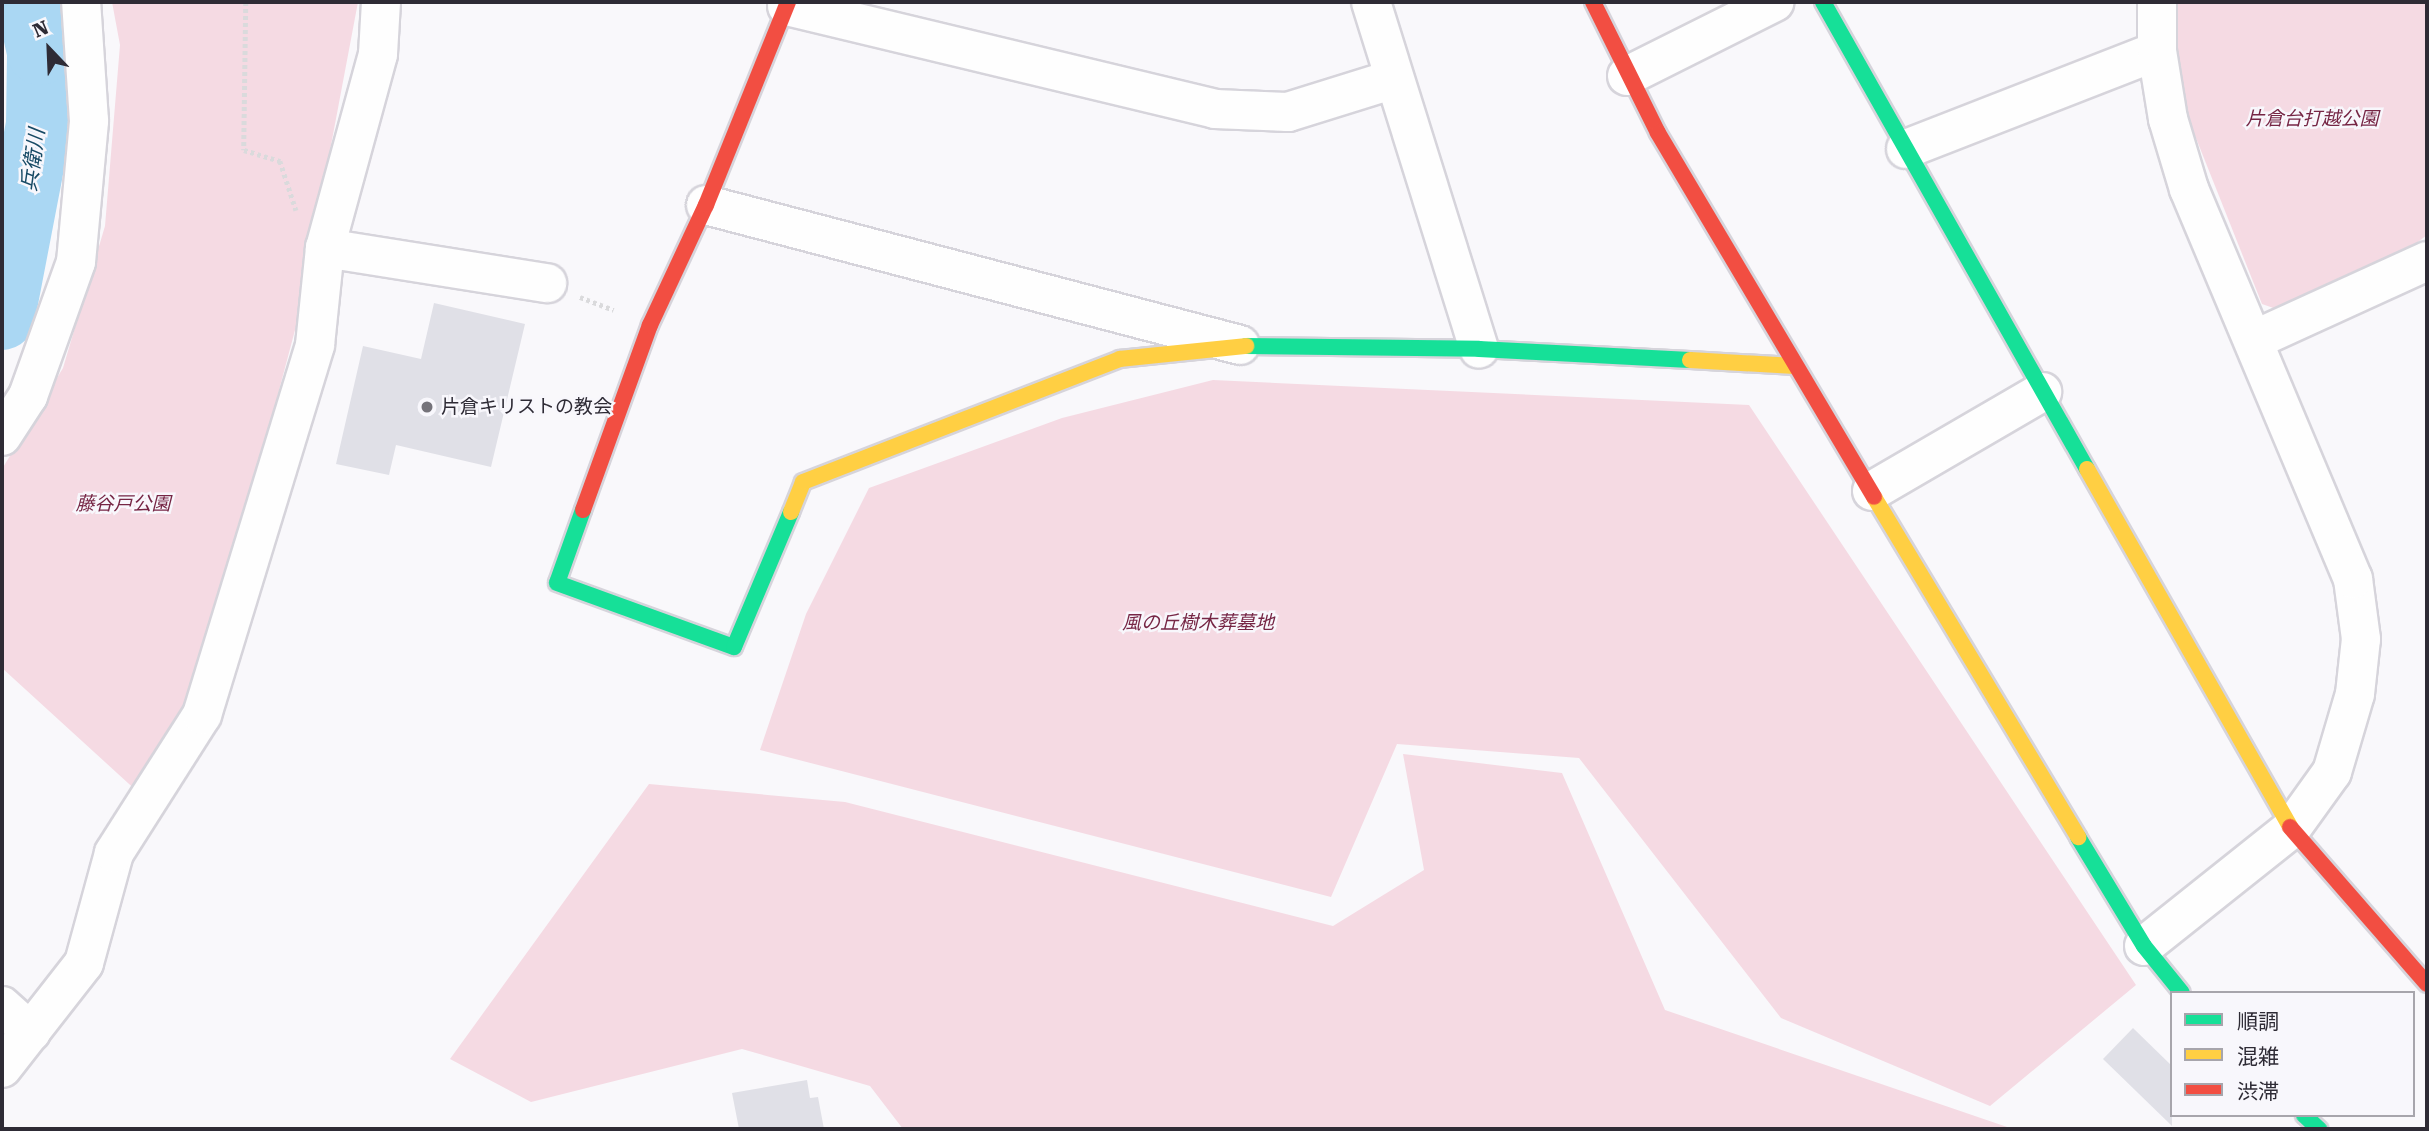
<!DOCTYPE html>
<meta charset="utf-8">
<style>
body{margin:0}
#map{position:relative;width:2429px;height:1131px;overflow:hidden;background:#f9f8fb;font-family:"Roboto Serif","Noto Sans JP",serif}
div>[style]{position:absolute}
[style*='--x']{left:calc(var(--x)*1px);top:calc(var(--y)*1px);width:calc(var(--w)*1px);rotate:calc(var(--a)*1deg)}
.green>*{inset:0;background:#f5dae3}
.river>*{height:66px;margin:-33px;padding:0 33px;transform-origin:33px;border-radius:33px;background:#aad7f3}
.building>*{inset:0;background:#e0e0e7}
.path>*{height:4.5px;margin-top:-2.25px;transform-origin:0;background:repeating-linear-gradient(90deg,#dadadc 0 3.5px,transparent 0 7px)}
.roads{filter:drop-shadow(2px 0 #d6d4db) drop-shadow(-2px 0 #d6d4db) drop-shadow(0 2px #d6d4db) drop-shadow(0 -2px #d6d4db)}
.street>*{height:38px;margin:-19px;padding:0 19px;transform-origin:19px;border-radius:19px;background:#fefefe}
.fast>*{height:16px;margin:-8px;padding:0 8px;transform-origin:8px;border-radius:8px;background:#16e098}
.slow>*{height:16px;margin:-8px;padding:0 8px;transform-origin:8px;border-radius:8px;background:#ffcf43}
.jam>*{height:16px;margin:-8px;padding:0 8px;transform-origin:8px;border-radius:8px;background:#f24e42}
.dots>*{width:19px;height:19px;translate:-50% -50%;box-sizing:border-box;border:4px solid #f8f7fc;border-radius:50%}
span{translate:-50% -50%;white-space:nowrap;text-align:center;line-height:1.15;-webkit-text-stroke:5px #f8f7fc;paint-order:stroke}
.park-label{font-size:19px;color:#762645;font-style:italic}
.poi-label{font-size:19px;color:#2e2b35}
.left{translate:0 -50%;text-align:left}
.water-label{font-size:21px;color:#174a65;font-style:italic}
.frame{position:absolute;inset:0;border:4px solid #2e2b35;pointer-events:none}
.legend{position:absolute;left:2170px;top:991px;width:245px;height:126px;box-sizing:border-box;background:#f8f7fc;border:2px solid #a7a5ac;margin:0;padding:9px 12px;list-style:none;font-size:21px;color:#2e2b35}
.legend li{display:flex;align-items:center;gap:14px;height:35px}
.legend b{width:35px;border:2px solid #a7a5ac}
.north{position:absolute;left:14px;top:14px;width:70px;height:70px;-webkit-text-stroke:5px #f8f7fc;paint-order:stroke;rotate:337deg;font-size:19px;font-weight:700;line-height:28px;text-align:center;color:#2e2b35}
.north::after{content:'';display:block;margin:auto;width:24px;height:32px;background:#2e2b35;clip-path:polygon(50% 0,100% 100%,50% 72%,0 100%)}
</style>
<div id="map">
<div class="green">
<div style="clip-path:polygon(112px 2px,358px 2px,299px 315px,248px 507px,184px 727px,140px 794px,2px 668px,2px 469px,63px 368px,105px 226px,120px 45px)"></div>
<div style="clip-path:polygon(2175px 2px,2427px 2px,2427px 235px,2402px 254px,2279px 310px,2262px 304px,2186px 113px,2175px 40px)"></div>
<div style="clip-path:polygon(1213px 380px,1749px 405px,2136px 985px,1990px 1106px,1781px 1018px,1579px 758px,1397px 744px,1331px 897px,760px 750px,806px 614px,869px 488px,1062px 418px)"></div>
<div style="clip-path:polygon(1403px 754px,1562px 773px,1665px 1010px,2013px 1129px,903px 1129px,870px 1086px,742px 1049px,531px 1102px,450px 1059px,649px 784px,845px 802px,1333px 926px,1424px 870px)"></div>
</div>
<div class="river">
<div style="--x:2;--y:317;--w:196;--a:-79.1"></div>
<div style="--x:39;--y:125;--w:73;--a:-89.2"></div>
<div style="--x:40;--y:52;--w:51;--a:-102.4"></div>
</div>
<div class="building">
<div style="clip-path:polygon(434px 303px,525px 324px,491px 467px,396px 445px,389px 475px,336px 464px,363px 346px,421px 359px)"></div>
<div style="clip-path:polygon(2133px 1028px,2172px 1066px,2172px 1126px,2103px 1059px)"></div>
<div style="clip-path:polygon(807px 1080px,810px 1098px,818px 1097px,824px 1129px,739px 1129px,732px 1093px)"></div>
</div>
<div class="path">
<div style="--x:246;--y:2;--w:148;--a:90.8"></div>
<div style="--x:244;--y:150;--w:38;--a:17"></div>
<div style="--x:280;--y:161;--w:52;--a:71.9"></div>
<div style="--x:580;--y:297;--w:36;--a:21"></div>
</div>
<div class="roads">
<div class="street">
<div style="--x:1371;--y:2;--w:363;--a:72.7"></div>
<div style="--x:787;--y:6;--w:440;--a:13.5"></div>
<div style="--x:1215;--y:109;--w:73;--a:2.4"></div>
<div style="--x:1288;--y:112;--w:111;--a:-17.3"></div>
<div style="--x:1627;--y:76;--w:165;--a:-26.6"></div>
<div style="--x:1906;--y:149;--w:269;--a:-21.3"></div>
<div style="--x:706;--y:205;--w:552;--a:14.69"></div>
<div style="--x:325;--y:248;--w:225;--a:9"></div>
<div style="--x:2254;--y:340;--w:190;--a:-24.5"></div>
<div style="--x:2;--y:436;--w:48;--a:-57"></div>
<div style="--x:28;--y:396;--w:142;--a:-70.3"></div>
<div style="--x:76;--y:262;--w:142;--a:-84.7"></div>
<div style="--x:89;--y:121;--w:119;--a:-93.8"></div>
<div style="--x:1872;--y:491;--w:197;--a:-30.2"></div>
<div style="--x:2144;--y:946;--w:188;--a:-38.5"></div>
<div style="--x:2291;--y:829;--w:70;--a:-54.3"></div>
<div style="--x:2332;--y:772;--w:81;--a:-73.6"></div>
<div style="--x:2355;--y:694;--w:55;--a:-83.8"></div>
<div style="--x:2361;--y:639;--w:61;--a:-97.6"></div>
<div style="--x:2353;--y:579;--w:423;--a:-112.8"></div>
<div style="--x:2189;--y:189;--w:73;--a:-106.7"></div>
<div style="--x:2168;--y:119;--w:69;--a:-99.2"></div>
<div style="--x:2157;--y:51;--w:49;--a:-90"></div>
<div style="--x:2;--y:1006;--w:39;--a:42"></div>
<div style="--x:2;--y:1068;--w:133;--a:-52"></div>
<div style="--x:84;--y:963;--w:114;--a:-74.7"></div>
<div style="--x:114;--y:853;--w:164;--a:-57.5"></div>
<div style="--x:202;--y:715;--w:387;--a:-73"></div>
<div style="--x:315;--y:345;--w:98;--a:-84.1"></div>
<div style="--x:325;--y:248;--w:201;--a:-74.7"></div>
<div style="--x:378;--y:54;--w:52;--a:-86.7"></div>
</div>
<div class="fast">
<div style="--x:1823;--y:2;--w:536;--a:60.52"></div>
<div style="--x:1246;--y:346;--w:233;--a:0.7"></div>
<div style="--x:1479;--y:349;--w:211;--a:3"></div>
<div style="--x:583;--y:510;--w:77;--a:109.6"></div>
<div style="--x:557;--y:583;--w:188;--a:19.9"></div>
<div style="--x:734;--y:647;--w:147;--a:-67.1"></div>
<div style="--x:2078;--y:837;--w:127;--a:58.8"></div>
<div style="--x:2144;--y:946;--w:60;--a:51"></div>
<div style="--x:2304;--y:1115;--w:21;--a:43"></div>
</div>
<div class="slow">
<div style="--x:1690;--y:360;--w:105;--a:3.3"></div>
<div style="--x:2087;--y:469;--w:412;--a:60.4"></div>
<div style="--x:1874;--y:497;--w:397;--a:59"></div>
<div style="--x:791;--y:512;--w:32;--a:-68"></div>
<div style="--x:803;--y:482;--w:340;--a:-21.2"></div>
<div style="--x:1120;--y:359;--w:127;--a:-5.9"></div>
</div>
<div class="jam">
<div style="--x:1593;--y:2;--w:146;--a:63.6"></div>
<div style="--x:1658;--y:133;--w:423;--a:59.3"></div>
<div style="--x:583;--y:510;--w:197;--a:-70.1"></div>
<div style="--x:650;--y:325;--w:132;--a:-65"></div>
<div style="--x:706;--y:205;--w:219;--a:-68"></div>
<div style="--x:2290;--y:827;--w:208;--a:48.9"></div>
</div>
</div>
<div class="dots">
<div style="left:427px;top:407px;background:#75737a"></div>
</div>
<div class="park-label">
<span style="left:2312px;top:119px">片倉台打越公園</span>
<span style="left:123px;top:504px">藤谷戸公園</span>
<span style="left:1198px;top:623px">風の丘樹木葬墓地</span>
</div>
<div class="poi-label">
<span class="left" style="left:441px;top:407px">片倉キリストの教会</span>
</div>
<div class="water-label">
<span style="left:33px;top:160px;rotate:-82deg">兵衛川</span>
</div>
<div class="frame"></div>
<ul class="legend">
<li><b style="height:9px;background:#16e098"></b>順調</li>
<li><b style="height:9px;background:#ffcf43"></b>混雑</li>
<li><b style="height:9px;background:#f24e42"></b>渋滞</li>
</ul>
<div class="north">N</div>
</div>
